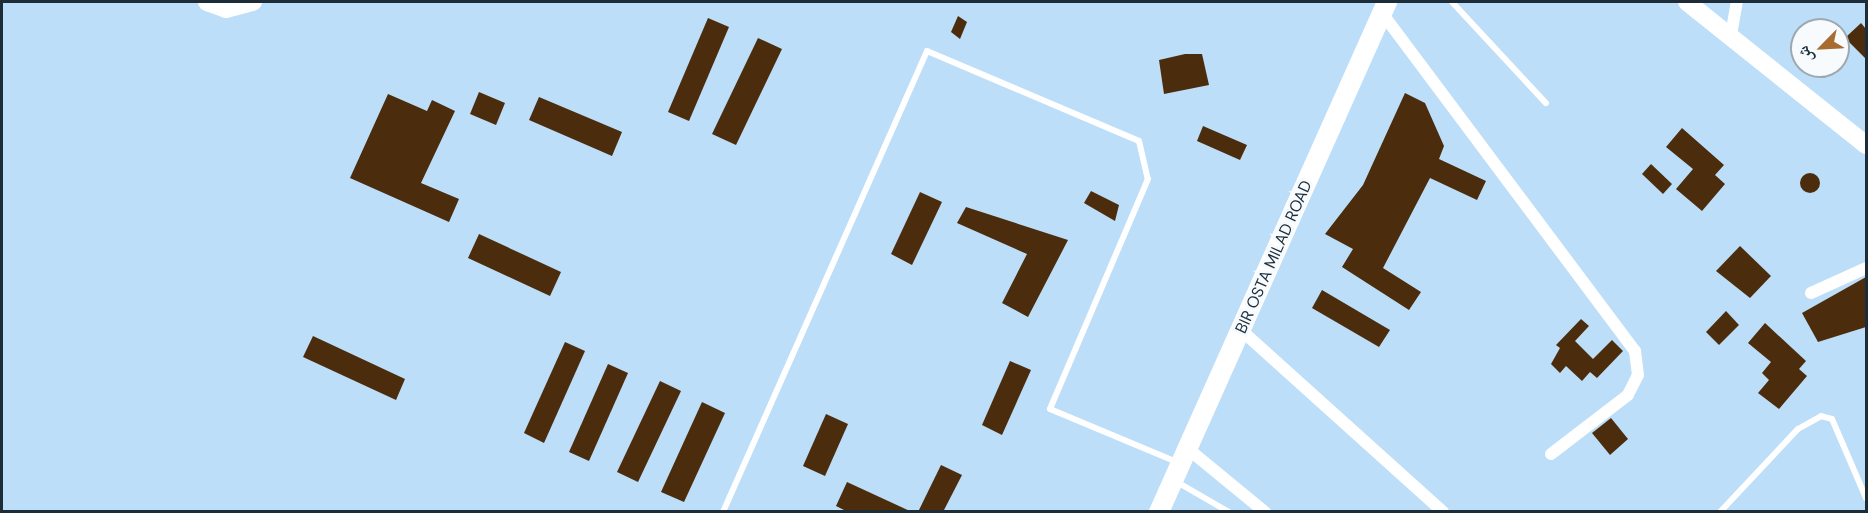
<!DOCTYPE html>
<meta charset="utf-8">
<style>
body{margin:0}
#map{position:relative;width:1868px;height:513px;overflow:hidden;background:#bddef8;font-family:"DM Sans","Noto Naskh Arabic",sans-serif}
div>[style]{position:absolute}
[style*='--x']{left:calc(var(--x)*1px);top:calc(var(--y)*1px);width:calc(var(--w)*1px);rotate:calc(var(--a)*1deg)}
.building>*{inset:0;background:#4b2c0d}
.round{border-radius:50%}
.lane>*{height:6px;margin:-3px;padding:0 3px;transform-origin:3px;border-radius:3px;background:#fff}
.street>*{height:12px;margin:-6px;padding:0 6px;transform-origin:6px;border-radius:6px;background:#fff}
.secondary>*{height:18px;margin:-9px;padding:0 9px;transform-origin:9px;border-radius:9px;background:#fff}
.primary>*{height:20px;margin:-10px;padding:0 10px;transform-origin:10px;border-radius:10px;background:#fff}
span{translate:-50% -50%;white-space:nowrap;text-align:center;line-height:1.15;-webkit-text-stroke:6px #f7fbfe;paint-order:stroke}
.street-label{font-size:16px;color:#1c2c38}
.frame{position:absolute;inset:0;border:3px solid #1c2c38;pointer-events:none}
.north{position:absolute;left:1790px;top:18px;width:60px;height:60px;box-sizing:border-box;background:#f7fbfe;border:2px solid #9fa8af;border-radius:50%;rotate:246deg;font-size:16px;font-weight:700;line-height:24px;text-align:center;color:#1c2c38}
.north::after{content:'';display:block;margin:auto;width:21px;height:27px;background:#a96c30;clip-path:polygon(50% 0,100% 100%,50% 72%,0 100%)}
</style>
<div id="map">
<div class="building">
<div style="clip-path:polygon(958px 16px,967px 22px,960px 39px,951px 32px)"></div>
<div style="clip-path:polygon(708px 18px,729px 27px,689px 121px,668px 112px)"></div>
<div style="clip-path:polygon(1861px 23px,1866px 29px,1866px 59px,1845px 38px)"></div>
<div style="clip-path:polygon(758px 38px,782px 49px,736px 145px,712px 134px)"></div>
<div style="clip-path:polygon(1185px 54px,1202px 54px,1209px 85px,1164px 94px,1159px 60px)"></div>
<div style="clip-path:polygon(479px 92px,505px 103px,496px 125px,470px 114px)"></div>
<div style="clip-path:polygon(1405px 93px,1425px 103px,1444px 146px,1439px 159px,1486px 181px,1477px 200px,1430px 178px,1383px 268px,1421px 292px,1409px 310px,1342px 267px,1353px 249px,1325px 234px,1363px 185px)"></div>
<div style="clip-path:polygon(388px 94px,427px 111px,432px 100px,455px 111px,421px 183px,459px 199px,449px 222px,350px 178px)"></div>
<div style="clip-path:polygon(539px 97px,622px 132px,612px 156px,529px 120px)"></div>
<div style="clip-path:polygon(1203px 126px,1247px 145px,1240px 160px,1197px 141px)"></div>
<div style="clip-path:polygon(1682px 128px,1724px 165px,1715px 175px,1725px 184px,1702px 211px,1676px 189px,1693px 169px,1666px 147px)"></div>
<div style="clip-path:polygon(1651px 164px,1672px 184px,1663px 194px,1642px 174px)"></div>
<div class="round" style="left:1800px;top:173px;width:20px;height:20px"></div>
<div style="clip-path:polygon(1091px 191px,1119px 205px,1115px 221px,1084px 203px)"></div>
<div style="clip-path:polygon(920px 192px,942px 202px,912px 265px,891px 254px)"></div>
<div style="clip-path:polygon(966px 207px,1068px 240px,1028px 317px,1002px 303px,1027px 254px,957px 223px)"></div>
<div style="clip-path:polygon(479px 234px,561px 272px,550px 296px,468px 258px)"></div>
<div style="clip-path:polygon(1740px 246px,1771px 276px,1750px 298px,1716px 271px)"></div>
<div style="clip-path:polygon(1866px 277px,1866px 327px,1818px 342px,1802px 313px)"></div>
<div style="clip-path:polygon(1322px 290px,1390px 330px,1379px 347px,1312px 308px)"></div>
<div style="clip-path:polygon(1726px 311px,1739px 325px,1719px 345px,1706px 332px)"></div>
<div style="clip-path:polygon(1581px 319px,1589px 326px,1575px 341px,1593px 359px,1612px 340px,1623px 351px,1597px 378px,1590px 372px,1582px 381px,1566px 366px,1560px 373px,1551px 364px,1560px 348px,1556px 345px)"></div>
<div style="clip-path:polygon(1765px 323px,1806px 361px,1799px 369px,1807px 376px,1779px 409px,1758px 393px,1769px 380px,1762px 373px,1771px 362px,1748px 343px)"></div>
<div style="clip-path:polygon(313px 336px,405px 379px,396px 400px,303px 357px)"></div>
<div style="clip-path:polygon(565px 342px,585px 351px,544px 443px,524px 433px)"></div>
<div style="clip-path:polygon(1010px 361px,1031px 370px,1002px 435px,982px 425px)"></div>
<div style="clip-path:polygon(608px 364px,628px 373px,589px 461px,569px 452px)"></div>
<div style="clip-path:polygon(660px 381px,681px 391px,638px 482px,617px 472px)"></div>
<div style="clip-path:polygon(702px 402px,725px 413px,684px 502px,661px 492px)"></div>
<div style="clip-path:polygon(826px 414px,848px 424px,825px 476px,803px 466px)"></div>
<div style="clip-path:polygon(1611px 418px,1628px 439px,1610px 455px,1592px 433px)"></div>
<div style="clip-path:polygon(941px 465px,962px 475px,943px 512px,918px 512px)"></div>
<div style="clip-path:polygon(847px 482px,912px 512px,848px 512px,836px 506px)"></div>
</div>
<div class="lane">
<div style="--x:1452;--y:2;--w:138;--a:47.1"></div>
<div style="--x:1177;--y:482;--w:60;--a:30"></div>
<div style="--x:723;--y:512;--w:504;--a:-66.13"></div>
<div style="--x:927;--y:51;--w:230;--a:23"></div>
<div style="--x:1139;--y:141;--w:39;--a:77"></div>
<div style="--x:1148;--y:179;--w:250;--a:113.1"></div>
<div style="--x:1050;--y:409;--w:140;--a:22.7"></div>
<div style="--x:1720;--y:512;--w:114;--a:-46.8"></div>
<div style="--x:1798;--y:429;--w:26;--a:-29"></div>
<div style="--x:1821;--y:416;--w:11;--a:15"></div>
<div style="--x:1832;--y:419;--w:86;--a:66.7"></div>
</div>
<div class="street">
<div style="--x:1382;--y:13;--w:422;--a:53.2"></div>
<div style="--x:1635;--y:351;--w:24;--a:83"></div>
<div style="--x:1638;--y:375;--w:22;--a:117"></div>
<div style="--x:1628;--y:395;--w:97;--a:142.5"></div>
<div style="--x:1731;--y:35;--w:34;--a:-80"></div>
<div style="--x:1811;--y:293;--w:60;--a:-24.4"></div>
<div style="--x:1241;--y:330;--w:272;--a:42"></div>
<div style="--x:1187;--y:448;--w:101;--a:39.4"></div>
</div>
<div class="secondary">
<div style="--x:207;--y:2;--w:20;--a:20"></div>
<div style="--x:226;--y:9;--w:28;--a:-15"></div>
<div style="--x:1687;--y:2;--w:229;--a:38.6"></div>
</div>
<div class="primary">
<div style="--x:1159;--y:512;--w:559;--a:-65.91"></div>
</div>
<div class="street-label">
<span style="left:1274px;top:257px;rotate:-66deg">BIR OSTA MILAD ROAD</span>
</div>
<div class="frame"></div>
<div class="north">ش</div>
</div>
